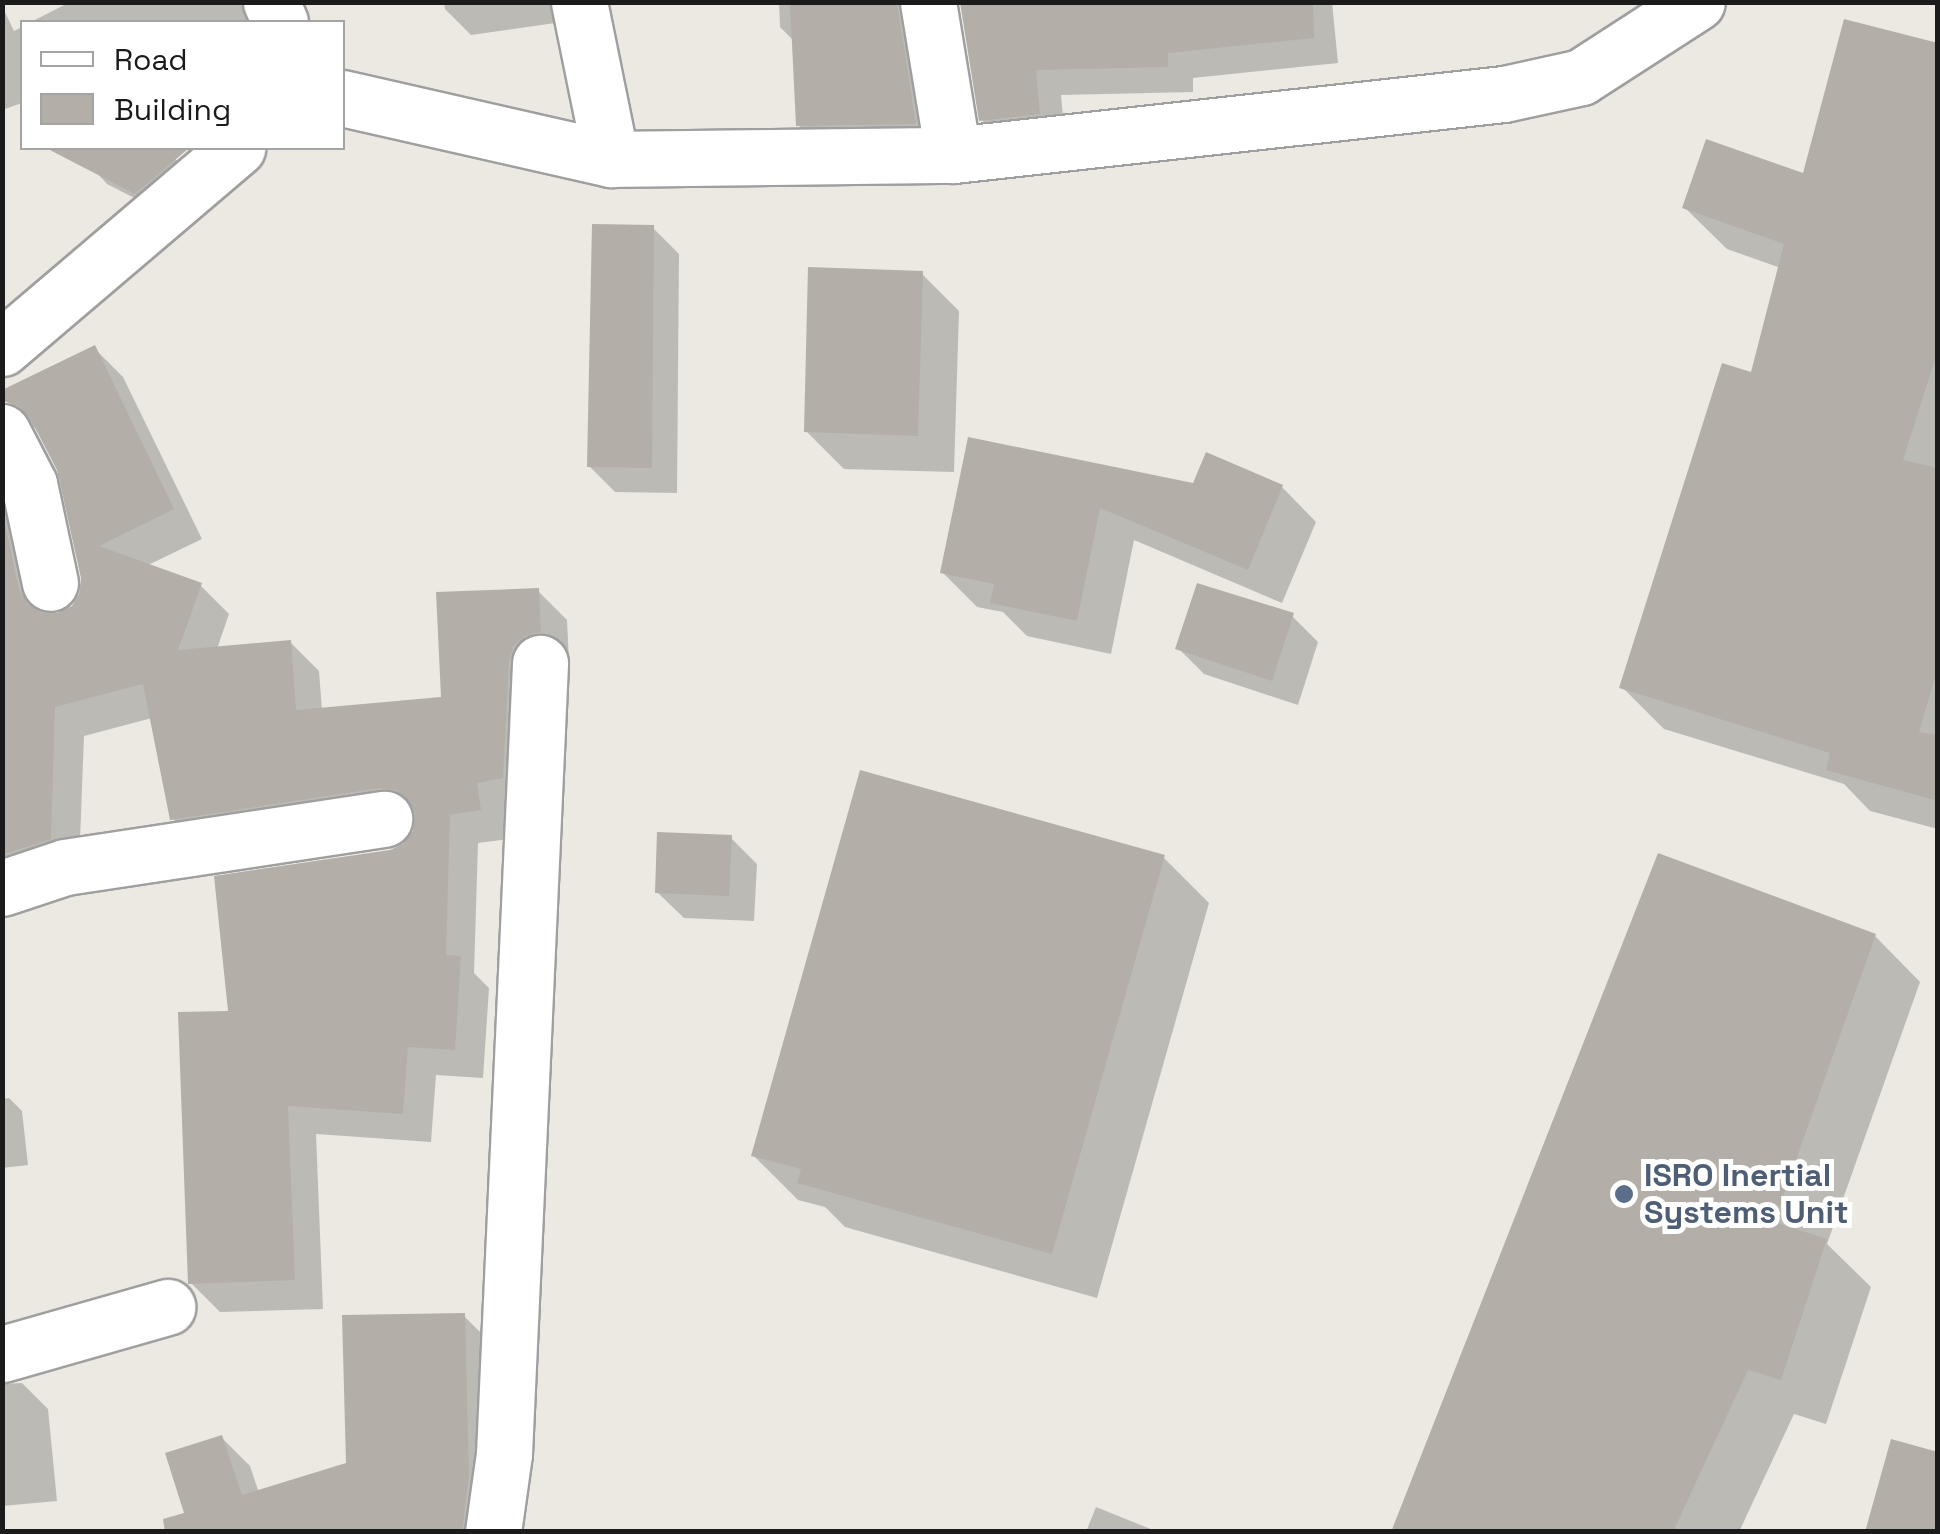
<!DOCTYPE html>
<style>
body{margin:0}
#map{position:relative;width:1940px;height:1534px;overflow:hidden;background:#ebe9e2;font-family:"Space Grotesk",sans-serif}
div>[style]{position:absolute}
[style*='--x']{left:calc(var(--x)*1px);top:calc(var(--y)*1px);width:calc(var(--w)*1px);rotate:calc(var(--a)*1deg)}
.shadow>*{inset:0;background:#0003}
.building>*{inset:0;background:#b4aea8}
.roads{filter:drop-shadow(2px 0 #9f9f9f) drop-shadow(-2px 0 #9f9f9f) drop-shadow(0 2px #9f9f9f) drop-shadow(0 -2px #9f9f9f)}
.minor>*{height:55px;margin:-27.5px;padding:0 27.5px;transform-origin:27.5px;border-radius:27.5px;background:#fff}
.dots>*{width:28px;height:28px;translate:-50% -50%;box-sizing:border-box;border:5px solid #fff;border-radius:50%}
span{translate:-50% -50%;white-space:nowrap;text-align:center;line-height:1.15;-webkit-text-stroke:10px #fff;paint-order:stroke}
.service-label{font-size:32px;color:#4e5e75;font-weight:700}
.left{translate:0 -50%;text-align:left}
.frame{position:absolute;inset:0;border:5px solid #1b1b1b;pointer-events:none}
.legend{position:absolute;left:20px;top:20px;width:325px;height:130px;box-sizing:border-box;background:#fff;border:2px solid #a4a4a4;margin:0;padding:12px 18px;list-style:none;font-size:30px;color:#1b1b1b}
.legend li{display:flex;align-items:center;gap:20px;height:50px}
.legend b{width:50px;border:2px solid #a4a4a4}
</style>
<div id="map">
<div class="shadow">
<div style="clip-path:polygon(70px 2px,240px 2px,251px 22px,31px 22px)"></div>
<div style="clip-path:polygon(444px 2px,566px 2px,569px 21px,471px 35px,445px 9px)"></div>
<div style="clip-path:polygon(779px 2px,937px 2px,941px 149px,824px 151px,798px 125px,794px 41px,780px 27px)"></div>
<div style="clip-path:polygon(962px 2px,1332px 2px,1338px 63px,1193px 78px,1193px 92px,1061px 95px,1065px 139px,1007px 146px,981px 119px)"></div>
<div style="clip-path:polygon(2px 6px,14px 31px,22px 27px,22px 103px,2px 110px)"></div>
<div style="clip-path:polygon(1938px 46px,1938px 829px,1870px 811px,1844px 784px,1664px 729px,1622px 687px,1753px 375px,1781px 268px,1727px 249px,1685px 208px,1805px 176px)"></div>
<div style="clip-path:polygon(106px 148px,159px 148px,191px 170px,148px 205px,107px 184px,95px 171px)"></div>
<div style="clip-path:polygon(653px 228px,679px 254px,677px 493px,615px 492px,589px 466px)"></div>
<div style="clip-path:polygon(922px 274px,959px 311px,954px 472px,844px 469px,806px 431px)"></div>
<div style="clip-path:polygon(94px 348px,123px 377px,202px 539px,146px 566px,200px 585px,229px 614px,217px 649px,290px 642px,319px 671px,322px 710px,443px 699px,538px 591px,567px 620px,569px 661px,554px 664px,532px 807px,505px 811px,509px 839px,478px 843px,474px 973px,489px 988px,483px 1078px,436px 1075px,431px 1142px,316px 1134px,323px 1309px,220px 1312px,190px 1282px,231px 1013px,390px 852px,404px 846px,415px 832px,417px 817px,202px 848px,172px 818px,152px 718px,84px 736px,79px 868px,2px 903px,2px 477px,28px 526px,47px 615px,58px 616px,73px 607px,82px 594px,83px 577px,62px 477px,36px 429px,6px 399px)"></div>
<div style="clip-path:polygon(970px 440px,1195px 486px,1282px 487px,1316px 522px,1282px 603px,1134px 540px,1111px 654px,1027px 636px,1003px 612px,977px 607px,943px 573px)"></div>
<div style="clip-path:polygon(1292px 616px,1318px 642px,1298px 705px,1204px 674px,1178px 648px)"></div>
<div style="clip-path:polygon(731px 838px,757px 864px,754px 921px,684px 918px,657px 892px)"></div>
<div style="clip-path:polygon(1164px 858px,1209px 903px,1097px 1298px,845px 1227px,825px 1207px,798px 1200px,753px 1155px)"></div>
<div style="clip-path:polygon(1875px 936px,1920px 982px,1827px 1244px,1871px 1287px,1826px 1424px,1794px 1414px,1739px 1532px,1394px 1532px)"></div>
<div style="clip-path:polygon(9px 1098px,22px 1111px,28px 1165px,2px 1168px,2px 1099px)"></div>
<div style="clip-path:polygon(464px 1316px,492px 1344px,494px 1532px,192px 1532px,222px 1438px,250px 1466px,259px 1493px,348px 1465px)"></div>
<div style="clip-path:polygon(22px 1383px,48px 1409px,57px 1501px,2px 1506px,2px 1384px)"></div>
<div style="clip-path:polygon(1096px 1507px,1158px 1532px,1086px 1532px)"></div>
</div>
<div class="building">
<div style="clip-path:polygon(790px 2px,897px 2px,916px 124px,796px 126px)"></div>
<div style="clip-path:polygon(960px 2px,1313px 2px,1314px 38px,1168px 53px,1168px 67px,1036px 70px,1040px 114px,979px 121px)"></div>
<div style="clip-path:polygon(1844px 19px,1938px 43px,1938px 350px,1903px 460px,1938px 468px,1938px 667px,1919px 732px,1938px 735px,1938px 801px,1826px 770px,1830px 753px,1619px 688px,1722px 363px,1751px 372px,1784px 244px,1682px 208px,1706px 139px,1803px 173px)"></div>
<div style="clip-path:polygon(46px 148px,189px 148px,135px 194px)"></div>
<div style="clip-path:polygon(592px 224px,654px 225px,652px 468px,587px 467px)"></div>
<div style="clip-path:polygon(808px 267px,923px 271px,918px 436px,804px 432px)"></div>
<div style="clip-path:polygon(95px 345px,174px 509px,99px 546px,202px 583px,178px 650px,291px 640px,296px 710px,441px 697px,436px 592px,539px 588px,541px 632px,525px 636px,514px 645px,509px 661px,503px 778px,477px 783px,481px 810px,450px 815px,446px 955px,461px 956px,455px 1050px,408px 1047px,403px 1114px,288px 1106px,295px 1280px,188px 1284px,178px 1012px,228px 1011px,214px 876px,390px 850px,403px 844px,413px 831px,415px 813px,409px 800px,396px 790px,380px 788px,170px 820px,143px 684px,55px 707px,51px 839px,2px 855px,2px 510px,19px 589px,28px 605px,41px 613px,57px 613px,72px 606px,79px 594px,81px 578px,57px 470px,30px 418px,18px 405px,2px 401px,2px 390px)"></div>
<div style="clip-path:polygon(968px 437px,1193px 483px,1206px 452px,1283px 485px,1248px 570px,1100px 508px,1077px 621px,990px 603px,994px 584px,940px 573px)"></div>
<div style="clip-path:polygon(1197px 583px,1294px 613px,1272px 681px,1175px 649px)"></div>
<div style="clip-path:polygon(860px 770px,1165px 855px,1052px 1254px,797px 1183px,801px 1169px,751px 1156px)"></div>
<div style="clip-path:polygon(657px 832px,732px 835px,729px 896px,655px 893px)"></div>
<div style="clip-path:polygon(1658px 853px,1876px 934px,1774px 1222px,1827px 1239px,1781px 1380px,1748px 1370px,1673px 1532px,1391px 1532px)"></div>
<div style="clip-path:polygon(465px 1313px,469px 1477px,462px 1532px,165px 1532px,163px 1519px,184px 1513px,165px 1453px,222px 1435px,242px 1495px,346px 1463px,342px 1315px)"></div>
<div style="clip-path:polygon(1891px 1439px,1938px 1452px,1938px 1532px,1865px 1532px)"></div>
</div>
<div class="roads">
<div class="minor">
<div style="--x:271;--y:2;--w:22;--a:66"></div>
<div style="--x:579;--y:2;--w:160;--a:78.5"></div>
<div style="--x:928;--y:2;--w:155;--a:80.7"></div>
<div style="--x:342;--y:98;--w:276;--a:12.8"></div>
<div style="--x:611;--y:159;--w:342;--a:-0.7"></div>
<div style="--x:953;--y:155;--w:554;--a:-6.32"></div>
<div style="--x:1504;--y:94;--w:79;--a:-12.4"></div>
<div style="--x:1581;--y:77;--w:138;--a:-32.9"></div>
<div style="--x:2;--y:348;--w:309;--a:-40.4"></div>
<div style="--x:2;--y:432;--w:59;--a:62.6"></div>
<div style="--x:29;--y:484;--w:101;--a:78"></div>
<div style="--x:2;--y:888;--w:66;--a:-18.4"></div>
<div style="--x:65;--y:867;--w:323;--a:-8.6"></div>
<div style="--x:2;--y:1354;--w:172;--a:-15.9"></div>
<div style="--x:493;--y:1532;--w:79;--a:-82"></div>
<div style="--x:504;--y:1454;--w:792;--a:-87.39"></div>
</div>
</div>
<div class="dots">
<div style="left:1624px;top:1194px;background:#5c6f8a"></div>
</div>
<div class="service-label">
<span class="left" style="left:1644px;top:1194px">ISRO Inertial<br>Systems Unit</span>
</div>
<div class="frame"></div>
<ul class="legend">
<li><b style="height:12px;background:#fff"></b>Road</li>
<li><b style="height:28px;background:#b4aea8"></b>Building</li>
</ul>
</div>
